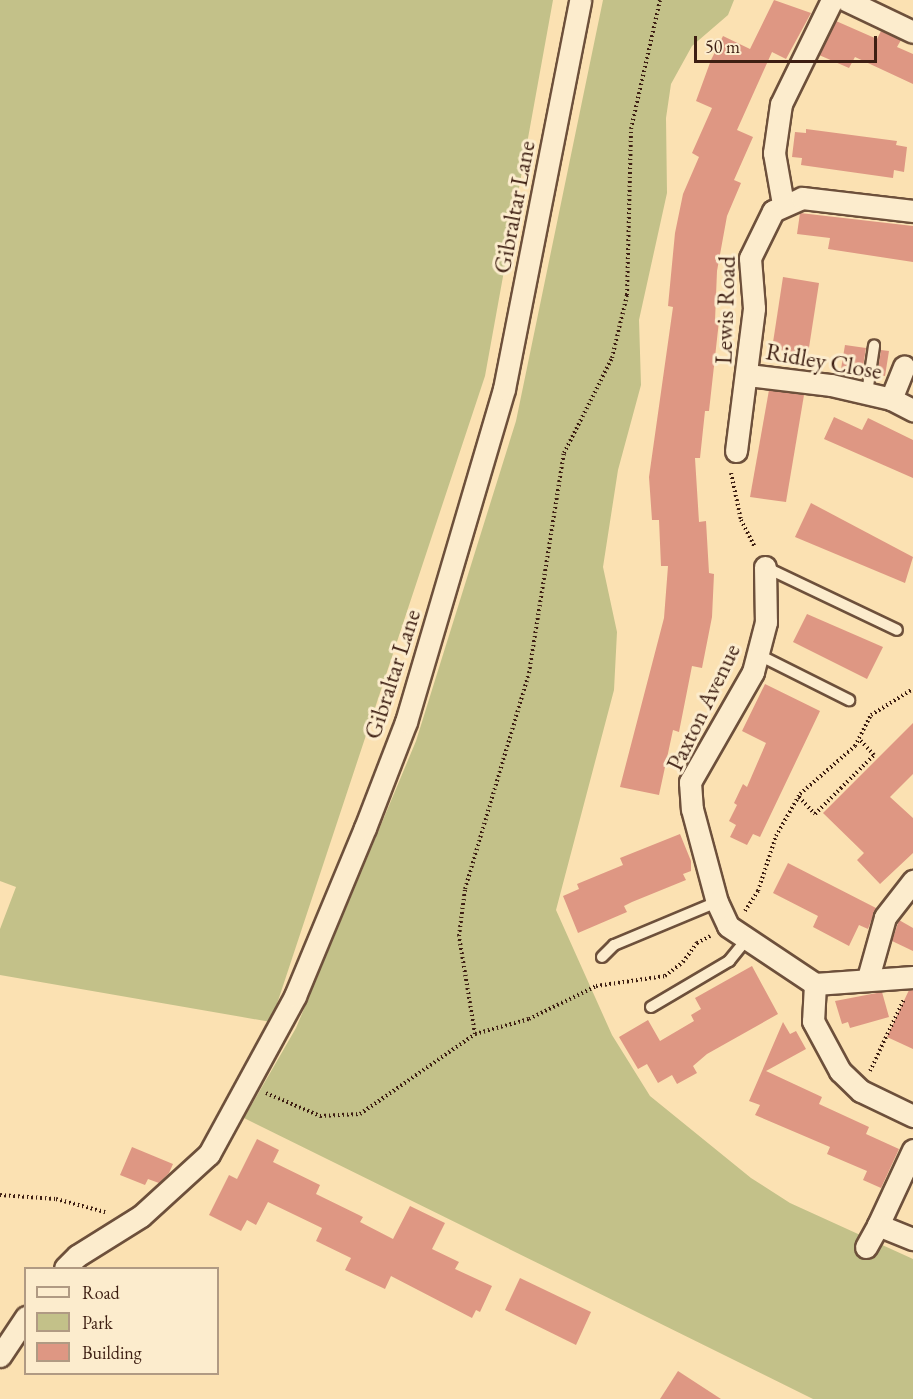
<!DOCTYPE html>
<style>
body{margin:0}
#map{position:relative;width:913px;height:1399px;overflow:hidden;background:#fbe1b2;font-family:"EB Garamond",serif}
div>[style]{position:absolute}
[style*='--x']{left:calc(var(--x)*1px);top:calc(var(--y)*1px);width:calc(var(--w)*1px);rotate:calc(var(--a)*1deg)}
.green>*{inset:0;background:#c3c189}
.building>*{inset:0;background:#de9783}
.path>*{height:4px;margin-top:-2px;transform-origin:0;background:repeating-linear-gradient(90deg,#3e1f13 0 1.5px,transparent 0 4.5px)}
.roads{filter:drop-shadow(2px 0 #6d503b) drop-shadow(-2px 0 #6d503b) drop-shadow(0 2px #6d503b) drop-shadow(0 -2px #6d503b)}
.service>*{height:10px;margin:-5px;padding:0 5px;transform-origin:5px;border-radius:5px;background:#fceccd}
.minor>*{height:21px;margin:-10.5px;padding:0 10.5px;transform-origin:10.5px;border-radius:10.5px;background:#fceccd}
span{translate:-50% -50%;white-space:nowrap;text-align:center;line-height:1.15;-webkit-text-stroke:6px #fceccd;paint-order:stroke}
.street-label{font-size:24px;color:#3e1f13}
.legend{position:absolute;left:24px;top:1267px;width:195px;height:108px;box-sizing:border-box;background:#fceccd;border:2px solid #b09a83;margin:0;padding:8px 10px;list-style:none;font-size:18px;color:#3e1f13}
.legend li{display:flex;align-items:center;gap:12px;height:30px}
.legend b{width:30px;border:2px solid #b09a83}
.scale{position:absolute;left:694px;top:36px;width:183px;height:27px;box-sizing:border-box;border:3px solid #3e1f13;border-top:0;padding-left:8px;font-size:18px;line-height:21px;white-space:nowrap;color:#3e1f13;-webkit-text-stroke:4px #fceccd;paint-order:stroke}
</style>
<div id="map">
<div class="green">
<div style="clip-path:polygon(0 0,553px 0,485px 376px,271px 1022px,0 975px,0 929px,16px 887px,0 881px)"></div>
<div style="clip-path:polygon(603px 0,734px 0,728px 15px,692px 46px,671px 84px,666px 118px,667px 193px,639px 320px,641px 385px,618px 470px,603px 567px,617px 632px,614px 690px,556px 910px,612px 1035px,650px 1096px,751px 1178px,790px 1203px,913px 1259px,913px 1399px,813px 1399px,244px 1118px,296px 1028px,416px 741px,516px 421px)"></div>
</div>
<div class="building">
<div style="clip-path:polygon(774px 0,811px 13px,786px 59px,772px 52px,737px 130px,753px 137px,734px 180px,741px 183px,727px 216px,717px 271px,715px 321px,719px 321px,709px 411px,705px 411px,700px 458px,695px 458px,699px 522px,706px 521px,709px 573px,714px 574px,712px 617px,702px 668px,692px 666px,679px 732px,673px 730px,659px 795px,620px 787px,664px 618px,668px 566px,661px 566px,659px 520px,652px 520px,649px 477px,673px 307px,668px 306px,675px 233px,683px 194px,699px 157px,692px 153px,712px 108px,696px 101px,711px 60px,723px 36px,750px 49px)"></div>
<div style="clip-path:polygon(836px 21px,877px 39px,881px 31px,901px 40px,897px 47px,913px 54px,913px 84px,855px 57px,849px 68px,819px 55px)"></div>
<div style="clip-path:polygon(806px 129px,897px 141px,896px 145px,907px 147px,904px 172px,894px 170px,893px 178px,801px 165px,802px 158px,792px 157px,795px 132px,806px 133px)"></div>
<div style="clip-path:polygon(800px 213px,913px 226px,913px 262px,828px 249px,830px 238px,797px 234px)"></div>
<div style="clip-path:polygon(783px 277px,819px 283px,808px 354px,772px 349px)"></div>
<div style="clip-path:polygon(845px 345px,866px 348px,862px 373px,841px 369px)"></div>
<div style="clip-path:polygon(881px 350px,889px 351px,885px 376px,877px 375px)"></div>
<div style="clip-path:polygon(769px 390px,804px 395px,786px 502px,750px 497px)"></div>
<div style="clip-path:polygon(834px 417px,862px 430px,868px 418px,913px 440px,913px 478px,824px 439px)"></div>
<div style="clip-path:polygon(811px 503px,913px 557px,905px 583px,795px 537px)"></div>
<div style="clip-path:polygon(807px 614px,883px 647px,867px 679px,793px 642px)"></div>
<div style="clip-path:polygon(765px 684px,820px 711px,760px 837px,753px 834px,747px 845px,730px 837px,736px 825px,729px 821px,737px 805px,734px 803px,743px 784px,747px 787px,766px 743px,742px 731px)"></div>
<div style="clip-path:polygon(913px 723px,913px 774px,890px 797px,913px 818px,913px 853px,880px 884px,857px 860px,864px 853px,823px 813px)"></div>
<div style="clip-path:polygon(680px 834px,691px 861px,691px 871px,683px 874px,686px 880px,632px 902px,624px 906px,627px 912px,578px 933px,563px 896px,579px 889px,577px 884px,623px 865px,620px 858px)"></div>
<div style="clip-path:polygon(788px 863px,876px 908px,868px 929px,859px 925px,849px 946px,813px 927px,818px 916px,773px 893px)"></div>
<div style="clip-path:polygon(899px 920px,913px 928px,913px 951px,892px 941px)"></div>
<div style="clip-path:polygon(752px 966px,778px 1014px,707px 1054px,693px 1066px,697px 1073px,677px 1084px,672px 1075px,658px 1083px,647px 1064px,638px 1069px,619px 1037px,648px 1020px,660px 1041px,694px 1021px,691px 1015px,701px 1009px,695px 998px)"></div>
<div style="clip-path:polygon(909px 990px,913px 990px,913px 1049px,887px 1037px)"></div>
<div style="clip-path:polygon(882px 992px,889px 1017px,850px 1028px,848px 1022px,842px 1024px,835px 1001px)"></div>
<div style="clip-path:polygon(783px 1022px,790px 1034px,796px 1031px,806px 1049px,766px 1071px,822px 1097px,819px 1104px,869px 1127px,866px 1134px,899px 1149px,881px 1188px,863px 1180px,867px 1171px,827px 1154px,830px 1147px,755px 1115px,760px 1105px,749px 1101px)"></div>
<div style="clip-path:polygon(257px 1139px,279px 1150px,273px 1162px,320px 1185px,316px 1194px,363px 1217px,360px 1222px,393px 1239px,410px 1206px,445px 1223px,432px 1249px,459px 1262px,455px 1269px,492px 1286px,480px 1312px,476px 1310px,472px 1318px,391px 1276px,385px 1289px,345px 1270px,351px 1258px,316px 1241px,322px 1228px,268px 1202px,256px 1225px,247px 1220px,241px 1231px,209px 1215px,229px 1175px,237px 1179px)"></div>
<div style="clip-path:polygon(132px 1147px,173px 1164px,169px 1173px,159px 1183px,148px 1179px,145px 1185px,120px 1175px)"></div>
<div style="clip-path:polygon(520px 1278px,591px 1312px,576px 1345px,505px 1310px)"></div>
<div style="clip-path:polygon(678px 1371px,721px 1399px,660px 1399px)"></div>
</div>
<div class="path">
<div style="--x:731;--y:473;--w:48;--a:78"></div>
<div style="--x:741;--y:520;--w:30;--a:63"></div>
<div style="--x:799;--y:797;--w:23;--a:47"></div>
<div style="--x:815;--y:814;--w:83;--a:-45"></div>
<div style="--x:874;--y:755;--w:22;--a:-133"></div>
<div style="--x:745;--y:911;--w:24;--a:-57"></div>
<div style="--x:758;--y:891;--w:58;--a:-71.9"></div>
<div style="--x:776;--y:836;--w:48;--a:-60.3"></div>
<div style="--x:800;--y:794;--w:73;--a:-41.1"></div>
<div style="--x:855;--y:746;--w:35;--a:-63"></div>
<div style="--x:871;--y:715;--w:49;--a:-31.8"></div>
<div style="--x:475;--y:1034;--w:99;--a:-99.3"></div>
<div style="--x:459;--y:936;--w:47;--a:-82.7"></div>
<div style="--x:465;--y:889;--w:225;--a:-73.5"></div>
<div style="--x:529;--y:673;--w:223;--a:-81"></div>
<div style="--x:564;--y:453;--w:106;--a:-63.2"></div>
<div style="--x:612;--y:358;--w:65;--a:-76.6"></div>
<div style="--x:627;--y:295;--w:166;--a:-88.6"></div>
<div style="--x:631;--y:129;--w:132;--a:-77.3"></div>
<div style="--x:870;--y:1071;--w:80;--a:-64.7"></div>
<div style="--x:266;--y:1093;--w:59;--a:23.1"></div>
<div style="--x:320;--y:1116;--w:40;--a:-2.9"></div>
<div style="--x:360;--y:1114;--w:140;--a:-34.8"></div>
<div style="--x:475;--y:1034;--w:56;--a:-15.5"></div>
<div style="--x:529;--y:1019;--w:75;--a:-26.2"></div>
<div style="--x:596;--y:986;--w:70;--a:-8.2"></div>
<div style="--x:665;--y:976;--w:23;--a:-38"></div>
<div style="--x:683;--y:962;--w:24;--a:-54"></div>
<div style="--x:697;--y:943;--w:15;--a:-28"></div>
<div style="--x:0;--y:1195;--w:56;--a:4.1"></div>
<div style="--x:56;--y:1199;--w:51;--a:14.9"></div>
</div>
<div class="roads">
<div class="service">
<div style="--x:867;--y:393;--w:48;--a:-81.5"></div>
<div style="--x:765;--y:567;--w:146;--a:25.5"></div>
<div style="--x:759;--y:655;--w:101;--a:26.6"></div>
<div style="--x:602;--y:957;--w:17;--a:-45"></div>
<div style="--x:614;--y:945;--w:112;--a:-22.7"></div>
<div style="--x:651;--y:1007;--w:91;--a:-30.5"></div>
<div style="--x:729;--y:961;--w:26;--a:-51"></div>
</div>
<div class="minor">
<div style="--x:846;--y:0;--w:74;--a:25.5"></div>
<div style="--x:783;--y:204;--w:52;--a:-100"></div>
<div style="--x:774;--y:153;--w:49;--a:-81.9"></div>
<div style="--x:781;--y:104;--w:116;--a:-63.9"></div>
<div style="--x:748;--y:375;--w:84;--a:6.9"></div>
<div style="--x:831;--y:385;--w:62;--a:13.1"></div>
<div style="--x:891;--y:399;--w:25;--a:27"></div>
<div style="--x:891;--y:399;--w:35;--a:-68"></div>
<div style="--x:736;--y:451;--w:144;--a:-82.8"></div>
<div style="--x:754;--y:308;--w:50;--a:-94.6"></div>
<div style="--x:750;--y:258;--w:52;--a:-63.9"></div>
<div style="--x:773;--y:211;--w:32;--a:-24"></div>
<div style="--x:802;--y:198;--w:112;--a:6.7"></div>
<div style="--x:765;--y:567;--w:55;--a:89"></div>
<div style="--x:766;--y:622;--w:52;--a:104.6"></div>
<div style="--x:753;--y:672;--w:127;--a:119.8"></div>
<div style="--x:690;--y:782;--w:27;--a:86"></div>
<div style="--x:692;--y:809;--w:96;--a:75"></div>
<div style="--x:717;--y:902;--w:26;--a:65"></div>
<div style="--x:728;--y:926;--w:105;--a:33.7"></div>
<div style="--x:815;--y:984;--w:98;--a:-4.1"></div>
<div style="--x:868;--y:978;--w:63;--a:-74.4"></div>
<div style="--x:885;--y:917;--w:46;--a:-52.1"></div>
<div style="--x:815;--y:984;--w:37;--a:93"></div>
<div style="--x:813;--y:1021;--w:57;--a:61.6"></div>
<div style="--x:840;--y:1071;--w:29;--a:44"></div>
<div style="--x:861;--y:1091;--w:58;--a:25.7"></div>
<div style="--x:913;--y:1150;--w:83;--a:115"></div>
<div style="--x:878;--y:1225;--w:38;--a:22"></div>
<div style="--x:866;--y:1247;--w:25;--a:-61"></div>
<div style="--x:65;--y:1268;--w:17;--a:-45"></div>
<div style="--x:77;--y:1256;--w:75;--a:-32"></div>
<div style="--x:141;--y:1216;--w:92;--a:-42.4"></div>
<div style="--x:209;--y:1154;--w:180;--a:-61.4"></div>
<div style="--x:295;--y:996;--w:182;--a:-67.4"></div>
<div style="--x:365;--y:828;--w:114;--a:-68.9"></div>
<div style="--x:406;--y:722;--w:347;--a:-73.6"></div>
<div style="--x:504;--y:389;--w:396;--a:-78.9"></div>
<div style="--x:0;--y:1356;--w:47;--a:-56.3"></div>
</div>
</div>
<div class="street-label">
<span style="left:514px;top:207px;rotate:-79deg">Gibraltar Lane</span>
<span style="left:725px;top:310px;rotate:-88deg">Lewis Road</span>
<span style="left:824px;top:361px;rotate:10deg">Ridley Close</span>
<span style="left:392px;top:674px;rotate:-72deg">Gibraltar Lane</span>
<span style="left:703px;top:707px;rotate:-64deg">Paxton Avenue</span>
</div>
<ul class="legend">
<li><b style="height:8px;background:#fceccd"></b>Road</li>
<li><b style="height:16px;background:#c3c189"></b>Park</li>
<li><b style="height:16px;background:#de9783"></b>Building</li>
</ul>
<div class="scale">50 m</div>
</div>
